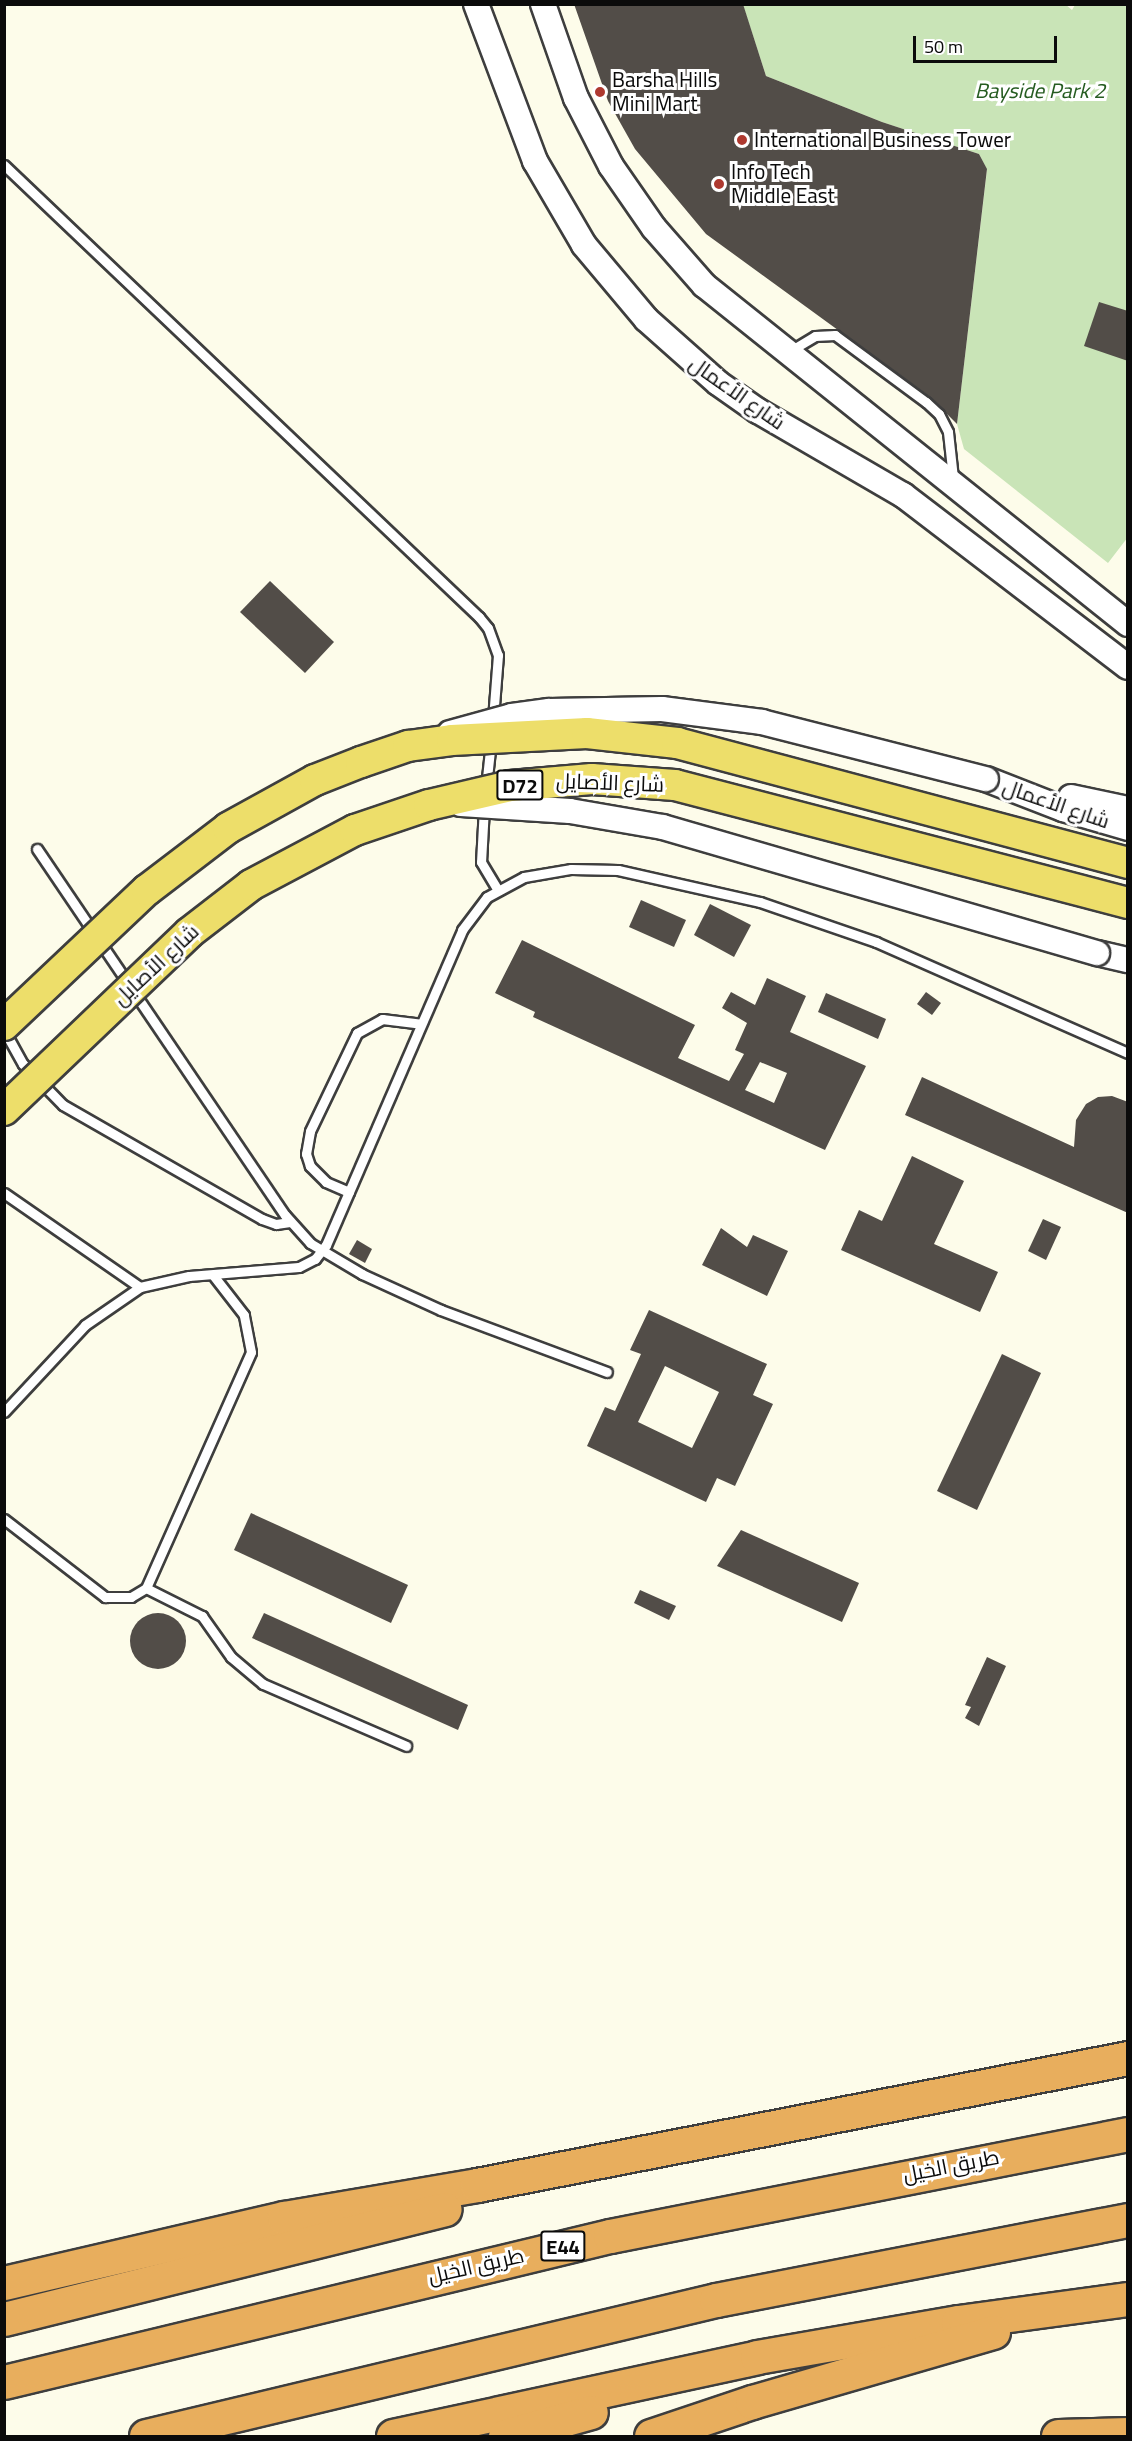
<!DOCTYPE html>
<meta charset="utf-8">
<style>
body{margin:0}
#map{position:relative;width:1132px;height:2441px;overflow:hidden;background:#fdfcea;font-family:Georgia,Cairo,serif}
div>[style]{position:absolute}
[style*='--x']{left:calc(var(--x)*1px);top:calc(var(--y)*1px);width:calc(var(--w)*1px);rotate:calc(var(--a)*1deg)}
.green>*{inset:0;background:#c9e4b7}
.building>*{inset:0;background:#524d48}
.round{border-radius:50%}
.roads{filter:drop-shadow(2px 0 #3e3e3e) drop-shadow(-2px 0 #3e3e3e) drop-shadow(0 2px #3e3e3e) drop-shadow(0 -2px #3e3e3e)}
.service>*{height:9px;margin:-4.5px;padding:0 4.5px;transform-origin:4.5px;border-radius:4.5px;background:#fff}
.tertiary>*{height:24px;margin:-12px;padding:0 12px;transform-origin:12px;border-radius:12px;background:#fff}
.motorway>*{height:33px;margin:-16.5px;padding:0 16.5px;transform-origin:16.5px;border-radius:16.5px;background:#e8ae5d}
.bridges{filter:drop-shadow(2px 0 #3e3e3e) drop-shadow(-2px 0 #3e3e3e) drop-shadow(0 2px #3e3e3e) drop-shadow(0 -2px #3e3e3e)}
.tertiary-bridge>*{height:24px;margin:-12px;padding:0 12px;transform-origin:12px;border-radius:12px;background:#fff}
.primary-bridge>*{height:30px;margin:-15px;padding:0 15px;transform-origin:15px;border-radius:15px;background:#edde6a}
.dots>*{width:16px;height:16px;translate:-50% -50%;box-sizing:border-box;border:3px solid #fff;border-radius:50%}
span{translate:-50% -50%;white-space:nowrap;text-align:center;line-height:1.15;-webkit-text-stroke:6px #fff;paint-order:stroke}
.shield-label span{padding:2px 4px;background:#fff;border:2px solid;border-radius:4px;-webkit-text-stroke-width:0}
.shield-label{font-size:20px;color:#0b0b0b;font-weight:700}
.poi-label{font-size:21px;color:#0b0b0b}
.left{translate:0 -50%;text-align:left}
.park-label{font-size:21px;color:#265c21;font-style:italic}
.street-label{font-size:21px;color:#0b0b0b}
.frame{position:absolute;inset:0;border:6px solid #0b0b0b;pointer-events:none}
.scale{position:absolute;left:913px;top:36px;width:144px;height:27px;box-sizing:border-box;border:3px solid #0b0b0b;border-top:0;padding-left:8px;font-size:18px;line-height:21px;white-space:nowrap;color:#0b0b0b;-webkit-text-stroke:4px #fff;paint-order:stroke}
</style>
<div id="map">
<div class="green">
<div style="clip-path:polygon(1065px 4px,1072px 10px,1075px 5px,1127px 5px,1128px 537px,1108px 563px,964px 449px,957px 424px,987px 170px,979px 154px,882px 122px,766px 76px,743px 5px)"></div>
</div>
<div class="building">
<div style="clip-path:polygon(574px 4px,743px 4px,766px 76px,882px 122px,979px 154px,987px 169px,957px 424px,930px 397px,706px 234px,635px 149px,608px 101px)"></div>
<div style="clip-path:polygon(1099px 302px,1128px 311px,1128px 361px,1084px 346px)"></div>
<div style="clip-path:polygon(270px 581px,334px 642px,305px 673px,240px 612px)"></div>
<div style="clip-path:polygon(641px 900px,686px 920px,674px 947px,629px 927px)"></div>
<div style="clip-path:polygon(710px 904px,751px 925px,734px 957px,694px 935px)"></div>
<div style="clip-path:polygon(evenodd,522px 940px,695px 1025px,678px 1058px,729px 1081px,744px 1054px,735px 1050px,747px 1023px,722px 1008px,731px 992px,755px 1005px,767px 978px,806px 996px,790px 1032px,866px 1066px,825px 1150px,533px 1017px,535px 1012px,495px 993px,522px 940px,760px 1062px,787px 1073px,774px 1103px,745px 1090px,760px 1062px)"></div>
<div style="clip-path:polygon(926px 992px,941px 1003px,932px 1015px,917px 1004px)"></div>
<div style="clip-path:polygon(826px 993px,886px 1019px,878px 1039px,818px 1012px)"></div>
<div style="clip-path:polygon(922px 1077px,1074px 1147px,1076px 1120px,1086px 1104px,1098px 1097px,1112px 1096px,1128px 1102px,1128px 1213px,905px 1115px)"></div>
<div style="clip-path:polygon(912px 1156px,964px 1181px,934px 1244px,998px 1272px,980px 1312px,841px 1250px,859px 1210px,882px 1221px)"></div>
<div style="clip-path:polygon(1043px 1219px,1061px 1227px,1046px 1260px,1028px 1251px)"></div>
<div style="clip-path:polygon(721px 1228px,747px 1247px,753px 1235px,788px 1251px,767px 1296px,702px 1265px)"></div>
<div style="clip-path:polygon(357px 1240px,372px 1249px,365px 1263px,349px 1254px)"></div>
<div style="clip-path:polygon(evenodd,649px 1310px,767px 1364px,753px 1395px,773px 1404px,735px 1486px,717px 1478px,706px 1502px,587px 1446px,605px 1407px,615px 1411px,641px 1354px,630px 1350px,649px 1310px,665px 1366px,719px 1392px,692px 1448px,638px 1422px,665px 1366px)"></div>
<div style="clip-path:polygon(1002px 1354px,1041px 1373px,977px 1510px,937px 1491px)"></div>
<div style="clip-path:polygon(251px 1513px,408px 1585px,391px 1623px,234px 1550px)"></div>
<div style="clip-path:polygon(741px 1530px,859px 1583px,842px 1622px,717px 1566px)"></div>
<div style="clip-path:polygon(640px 1590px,676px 1606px,669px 1620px,634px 1603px)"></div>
<div style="clip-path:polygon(264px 1613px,468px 1705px,458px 1730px,252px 1638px)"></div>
<div class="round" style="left:130px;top:1613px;width:56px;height:56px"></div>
<div style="clip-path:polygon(987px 1657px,1006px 1666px,979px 1726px,965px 1718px,971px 1707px,965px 1705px)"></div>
</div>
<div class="roads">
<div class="service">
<div style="--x:4;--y:165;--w:656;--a:43.58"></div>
<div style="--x:479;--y:617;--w:14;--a:51"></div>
<div style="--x:488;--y:628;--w:29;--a:70"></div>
<div style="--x:498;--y:655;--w:64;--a:94.5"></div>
<div style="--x:790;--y:351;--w:29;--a:-31"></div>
<div style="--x:815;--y:336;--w:20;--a:-3"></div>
<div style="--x:835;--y:335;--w:113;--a:36.4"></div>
<div style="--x:926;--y:402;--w:18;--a:43"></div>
<div style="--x:939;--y:414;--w:20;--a:63"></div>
<div style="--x:948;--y:432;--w:46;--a:83.8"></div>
<div style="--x:486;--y:787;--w:46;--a:-83.8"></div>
<div style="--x:484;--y:807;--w:55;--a:93.1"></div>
<div style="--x:481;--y:862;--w:31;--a:59"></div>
<div style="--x:37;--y:849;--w:442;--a:55.9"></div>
<div style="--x:285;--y:1215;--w:38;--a:48"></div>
<div style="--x:310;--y:1243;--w:61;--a:30.8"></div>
<div style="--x:362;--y:1274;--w:87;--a:24.5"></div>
<div style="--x:441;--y:1310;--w:177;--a:20.5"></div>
<div style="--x:4;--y:1030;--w:39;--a:61"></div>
<div style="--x:23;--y:1064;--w:57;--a:45.7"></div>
<div style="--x:63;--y:1105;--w:229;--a:29.8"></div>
<div style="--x:262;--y:1219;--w:15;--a:20"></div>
<div style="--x:276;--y:1224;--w:14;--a:-8"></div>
<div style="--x:349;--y:1192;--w:25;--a:-157"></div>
<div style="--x:326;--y:1182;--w:23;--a:-135"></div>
<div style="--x:310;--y:1166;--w:13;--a:-108"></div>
<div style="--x:306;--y:1154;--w:23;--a:-80"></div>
<div style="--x:310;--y:1131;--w:109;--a:-64.4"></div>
<div style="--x:357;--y:1033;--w:29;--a:-29"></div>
<div style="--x:382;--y:1019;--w:39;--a:7"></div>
<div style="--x:4;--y:1193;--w:165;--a:34.7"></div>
<div style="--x:4;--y:1412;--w:119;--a:-47"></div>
<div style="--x:85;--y:1325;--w:67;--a:-34.6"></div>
<div style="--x:140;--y:1287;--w:50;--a:-12.7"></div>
<div style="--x:189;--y:1276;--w:110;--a:-4.7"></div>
<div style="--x:299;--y:1267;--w:18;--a:-27"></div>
<div style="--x:315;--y:1259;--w:18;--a:-52"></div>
<div style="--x:326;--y:1245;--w:343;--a:-66.6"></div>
<div style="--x:462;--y:930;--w:41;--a:-52.9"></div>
<div style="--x:487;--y:897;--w:42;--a:-28.4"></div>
<div style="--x:524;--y:877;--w:48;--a:-9.7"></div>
<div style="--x:571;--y:869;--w:47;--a:1.2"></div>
<div style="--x:618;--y:870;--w:146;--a:12.7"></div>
<div style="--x:760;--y:902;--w:123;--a:19"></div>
<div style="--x:876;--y:942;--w:275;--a:23.8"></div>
<div style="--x:4;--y:1519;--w:128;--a:37.7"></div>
<div style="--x:105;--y:1597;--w:26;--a:0"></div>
<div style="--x:131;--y:1597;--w:17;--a:-31"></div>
<div style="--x:146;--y:1588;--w:258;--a:-66"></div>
<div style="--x:251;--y:1352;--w:38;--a:-101"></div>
<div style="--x:244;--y:1315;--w:51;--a:-127.8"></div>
<div style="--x:146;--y:1588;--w:63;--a:26.6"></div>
<div style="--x:202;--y:1616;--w:50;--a:54.7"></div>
<div style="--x:231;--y:1657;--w:42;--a:40.2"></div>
<div style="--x:263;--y:1684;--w:156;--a:23.4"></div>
</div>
<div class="tertiary">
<div style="--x:476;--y:4;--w:168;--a:69.4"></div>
<div style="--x:535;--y:161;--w:97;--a:59.7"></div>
<div style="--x:584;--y:245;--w:97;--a:50"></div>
<div style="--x:646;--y:319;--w:96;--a:41.6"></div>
<div style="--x:718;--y:383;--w:49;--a:35"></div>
<div style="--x:758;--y:411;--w:168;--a:30.1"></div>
<div style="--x:903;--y:495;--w:283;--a:37.4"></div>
<div style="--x:543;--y:4;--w:100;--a:70.7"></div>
<div style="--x:576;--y:98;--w:76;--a:62.8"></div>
<div style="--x:611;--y:166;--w:75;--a:55.3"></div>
<div style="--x:654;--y:228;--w:76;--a:48.7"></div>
<div style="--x:704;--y:285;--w:543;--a:38.64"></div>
<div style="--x:986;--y:779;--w:83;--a:21.3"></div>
<div style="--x:1063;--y:809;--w:68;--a:16.3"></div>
<div style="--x:1071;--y:797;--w:58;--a:11.9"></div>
<div style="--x:1097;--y:953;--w:32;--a:13"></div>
</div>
<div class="motorway">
<div style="--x:4;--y:2283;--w:287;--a:-13.1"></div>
<div style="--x:284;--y:2218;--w:196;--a:-9.7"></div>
<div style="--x:477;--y:2185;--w:663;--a:-11.04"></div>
<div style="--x:4;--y:2319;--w:454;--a:-14"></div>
<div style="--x:4;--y:2382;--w:623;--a:-13.55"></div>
<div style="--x:610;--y:2236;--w:528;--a:-11.14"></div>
<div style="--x:146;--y:2436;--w:586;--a:-13.42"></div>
<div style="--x:716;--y:2300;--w:420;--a:-11"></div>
<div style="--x:393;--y:2436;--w:372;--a:-12.2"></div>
<div style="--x:757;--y:2357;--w:204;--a:-9.9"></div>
<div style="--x:958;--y:2322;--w:172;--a:-7.7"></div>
<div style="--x:505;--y:2436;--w:89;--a:-15.6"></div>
<div style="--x:651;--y:2436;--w:107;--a:-18.6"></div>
<div style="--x:752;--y:2402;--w:251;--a:-16.2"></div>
<div style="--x:1058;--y:2436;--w:70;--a:-1.6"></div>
</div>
</div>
<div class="bridges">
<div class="tertiary-bridge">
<div style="--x:450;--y:733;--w:64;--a:-15.3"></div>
<div style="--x:512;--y:716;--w:37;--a:-8"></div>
<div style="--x:549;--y:711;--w:113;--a:-1"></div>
<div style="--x:662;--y:709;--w:101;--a:7.4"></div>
<div style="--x:762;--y:722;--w:231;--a:14.3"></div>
<div style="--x:461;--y:804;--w:109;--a:3.7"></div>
<div style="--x:570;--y:811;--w:94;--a:9.8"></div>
<div style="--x:663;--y:827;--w:452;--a:16.2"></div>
</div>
<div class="primary-bridge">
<div style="--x:4;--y:1025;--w:197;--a:-43.4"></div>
<div style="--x:147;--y:890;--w:102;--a:-37.4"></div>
<div style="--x:228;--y:828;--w:99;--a:-28.9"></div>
<div style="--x:315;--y:780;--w:49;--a:-21.4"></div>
<div style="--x:361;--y:762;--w:50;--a:-18.8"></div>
<div style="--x:408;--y:746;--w:44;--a:-7.8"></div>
<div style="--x:452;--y:740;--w:135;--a:-3"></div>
<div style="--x:587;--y:733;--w:91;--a:6.3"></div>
<div style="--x:677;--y:743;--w:467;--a:14.9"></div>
<div style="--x:4;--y:1110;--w:256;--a:-43.7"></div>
<div style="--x:189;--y:933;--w:78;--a:-37.7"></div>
<div style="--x:251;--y:885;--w:118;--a:-27.9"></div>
<div style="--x:355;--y:830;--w:78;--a:-18.7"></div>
<div style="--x:429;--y:805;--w:83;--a:-13.2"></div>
<div style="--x:510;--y:786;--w:82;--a:-4.9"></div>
<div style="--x:592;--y:779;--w:83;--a:4.1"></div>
<div style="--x:675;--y:785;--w:468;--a:14.6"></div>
</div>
</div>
<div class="dots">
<div style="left:600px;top:92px;background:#ae392f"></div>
<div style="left:742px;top:140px;background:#ae392f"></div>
<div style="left:719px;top:184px;background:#ae392f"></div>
</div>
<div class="shield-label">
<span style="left:520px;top:785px">D72</span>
<span style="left:563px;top:2246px">E44</span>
</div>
<div class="poi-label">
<span class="left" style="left:612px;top:92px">Barsha Hills<br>Mini Mart</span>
<span class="left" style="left:754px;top:140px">International Business Tower</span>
<span class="left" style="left:731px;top:184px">Info Tech<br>Middle East</span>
</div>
<div class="park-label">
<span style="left:1040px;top:91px">Bayside Park 2</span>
</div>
<div class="street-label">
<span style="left:737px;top:393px;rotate:35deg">شارع الأعمال</span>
<span style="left:610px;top:783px;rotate:2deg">شارع الأصايل</span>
<span style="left:1056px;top:804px;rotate:19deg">شارع الأعمال</span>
<span style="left:156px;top:965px;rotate:-43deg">شارع الأصايل</span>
<span style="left:951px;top:2166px;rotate:-11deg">طريق الخيل</span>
<span style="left:476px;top:2266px;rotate:-13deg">طريق الخيل</span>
</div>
<div class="frame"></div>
<div class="scale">50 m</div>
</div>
